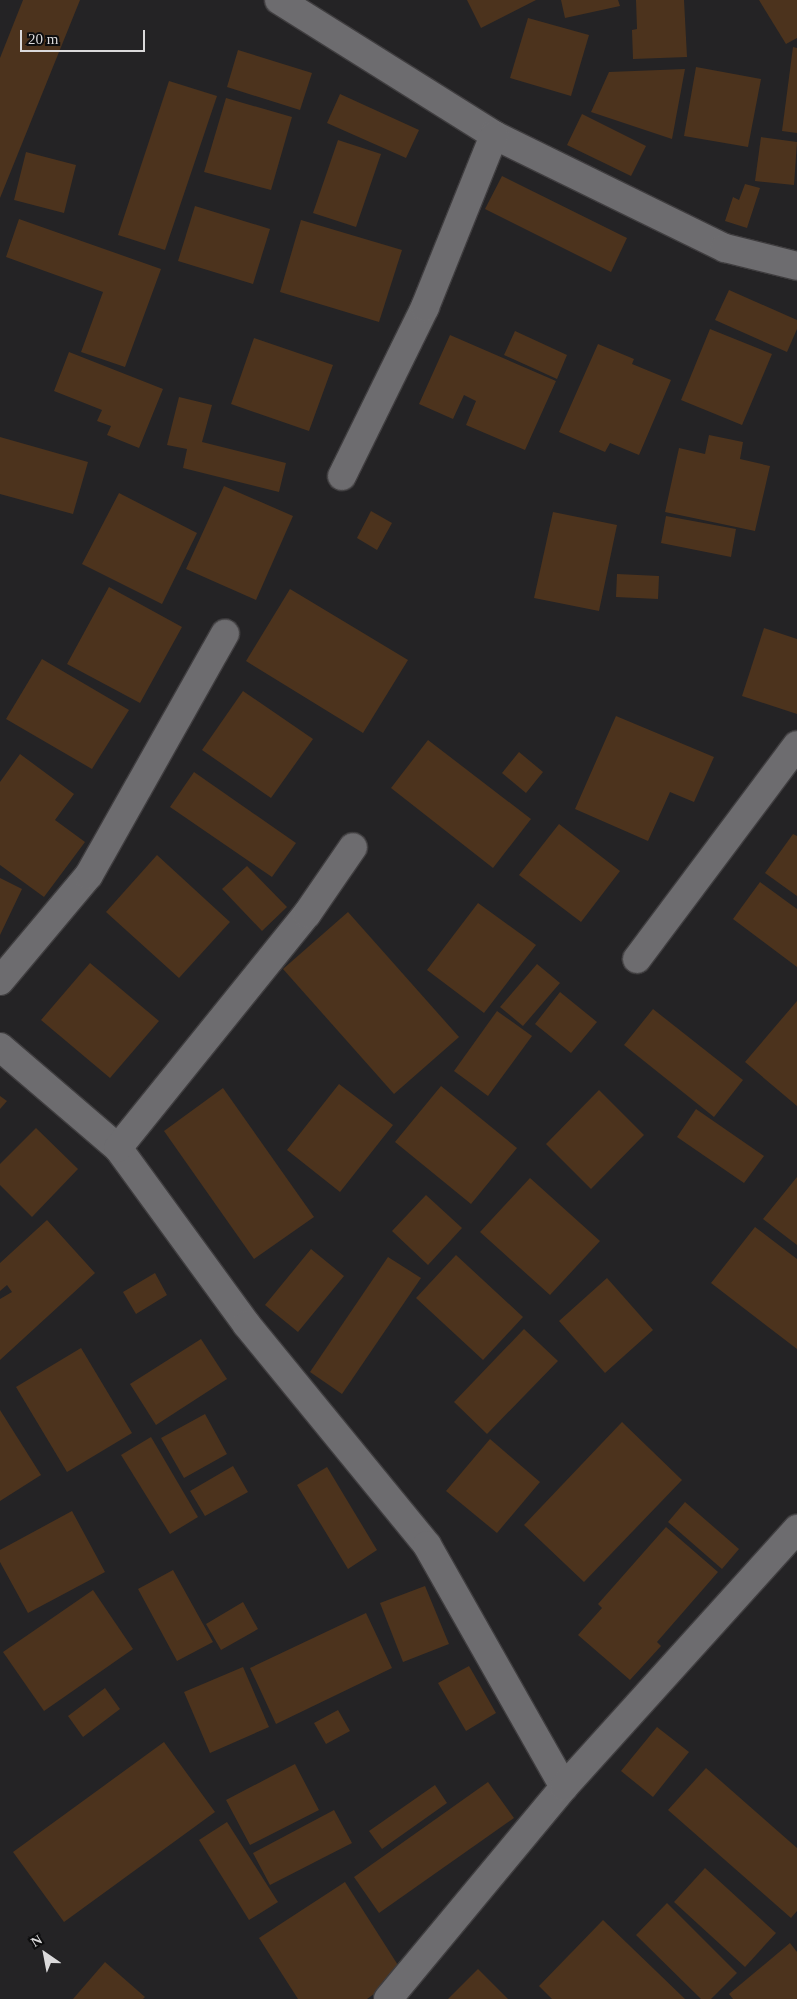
<!DOCTYPE html>
<style>
body{margin:0}
#map{position:relative;width:797px;height:1999px;overflow:hidden;background:#242325;font-family:"Times New Roman",serif}
div>[style]{position:absolute}
[style*='--x']{left:calc(var(--x)*1px);top:calc(var(--y)*1px);width:calc(var(--w)*1px);rotate:calc(var(--a)*1deg)}
.building>*{inset:0;background:#4c331d}
.roads{filter:drop-shadow(1px 0 #3f3d3f) drop-shadow(-1px 0 #3f3d3f) drop-shadow(0 1px #3f3d3f) drop-shadow(0 -1px #3f3d3f)}
.street>*{height:28px;margin:-14px;padding:0 14px;transform-origin:14px;border-radius:14px;background:#6d6c6f}
span{translate:-50% -50%;white-space:nowrap;text-align:center;line-height:1.15;-webkit-text-stroke:4.5px #0d0d0e;paint-order:stroke}
.north{position:absolute;left:20px;top:1929px;width:50px;height:50px;-webkit-text-stroke:4px #0d0d0e;paint-order:stroke;rotate:327deg;font-size:14px;font-weight:700;line-height:20px;text-align:center;color:#dbdadb}
.north::after{content:'';display:block;margin:auto;width:18px;height:22px;background:#dbdadb;clip-path:polygon(50% 0,100% 100%,50% 72%,0 100%)}
.scale{position:absolute;left:20px;top:30px;width:125px;height:22px;box-sizing:border-box;border:2px solid #dbdadb;border-top:0;padding-left:6px;font-size:15px;line-height:18px;white-space:nowrap;color:#dbdadb;-webkit-text-stroke:4px #0d0d0e;paint-order:stroke}
</style>
<div id="map">
<div class="building">
<div style="clip-path:polygon(23px 0,80px 0,0 198px,0 58px)"></div>
<div style="clip-path:polygon(467px 0,536px 0,481px 28px)"></div>
<div style="clip-path:polygon(561px 0,618px 0,620px 6px,565px 18px)"></div>
<div style="clip-path:polygon(636px 0,684px 0,687px 57px,633px 59px,632px 30px,637px 29px)"></div>
<div style="clip-path:polygon(759px 0,797px 0,797px 38px,786px 44px)"></div>
<div style="clip-path:polygon(528px 18px,589px 35px,571px 96px,510px 78px)"></div>
<div style="clip-path:polygon(793px 47px,797px 48px,797px 133px,782px 131px)"></div>
<div style="clip-path:polygon(238px 50px,312px 73px,300px 110px,227px 87px)"></div>
<div style="clip-path:polygon(696px 67px,761px 79px,748px 147px,684px 136px)"></div>
<div style="clip-path:polygon(685px 69px,672px 139px,591px 112px,609px 72px)"></div>
<div style="clip-path:polygon(169px 81px,217px 96px,165px 250px,118px 235px)"></div>
<div style="clip-path:polygon(340px 94px,419px 130px,406px 158px,327px 123px)"></div>
<div style="clip-path:polygon(226px 98px,292px 117px,271px 190px,204px 172px)"></div>
<div style="clip-path:polygon(582px 114px,646px 146px,631px 176px,567px 145px)"></div>
<div style="clip-path:polygon(761px 137px,797px 142px,794px 185px,755px 181px)"></div>
<div style="clip-path:polygon(338px 140px,381px 154px,356px 227px,313px 213px)"></div>
<div style="clip-path:polygon(26px 152px,76px 165px,64px 213px,14px 200px)"></div>
<div style="clip-path:polygon(502px 176px,627px 238px,611px 272px,485px 209px)"></div>
<div style="clip-path:polygon(745px 184px,760px 188px,747px 228px,725px 221px,733px 197px,739px 200px)"></div>
<div style="clip-path:polygon(195px 206px,270px 229px,253px 284px,178px 261px)"></div>
<div style="clip-path:polygon(19px 219px,161px 269px,125px 367px,81px 352px,103px 292px,6px 257px)"></div>
<div style="clip-path:polygon(301px 220px,402px 250px,379px 322px,280px 292px)"></div>
<div style="clip-path:polygon(729px 290px,797px 320px,797px 329px,787px 352px,715px 320px)"></div>
<div style="clip-path:polygon(710px 329px,772px 354px,742px 425px,681px 400px)"></div>
<div style="clip-path:polygon(515px 331px,567px 355px,557px 379px,504px 355px)"></div>
<div style="clip-path:polygon(450px 335px,556px 381px,525px 450px,466px 425px,476px 401px,464px 395px,453px 419px,419px 404px)"></div>
<div style="clip-path:polygon(254px 338px,333px 365px,309px 431px,231px 404px)"></div>
<div style="clip-path:polygon(598px 344px,634px 359px,632px 364px,671px 380px,639px 455px,610px 443px,605px 452px,559px 432px)"></div>
<div style="clip-path:polygon(69px 352px,163px 389px,139px 448px,107px 435px,111px 426px,97px 421px,102px 410px,54px 391px)"></div>
<div style="clip-path:polygon(179px 397px,212px 405px,202px 442px,286px 463px,279px 492px,183px 468px,187px 449px,167px 445px)"></div>
<div style="clip-path:polygon(709px 435px,743px 442px,740px 459px,770px 466px,755px 531px,665px 512px,679px 448px,705px 454px)"></div>
<div style="clip-path:polygon(0 437px,88px 462px,73px 514px,0 494px)"></div>
<div style="clip-path:polygon(224px 486px,293px 516px,256px 600px,186px 569px)"></div>
<div style="clip-path:polygon(119px 493px,197px 533px,162px 604px,82px 564px)"></div>
<div style="clip-path:polygon(371px 511px,392px 523px,377px 550px,357px 538px)"></div>
<div style="clip-path:polygon(553px 512px,617px 525px,599px 611px,534px 598px)"></div>
<div style="clip-path:polygon(666px 516px,736px 529px,731px 557px,661px 543px)"></div>
<div style="clip-path:polygon(617px 574px,659px 576px,658px 599px,616px 597px)"></div>
<div style="clip-path:polygon(109px 587px,182px 627px,140px 703px,67px 664px)"></div>
<div style="clip-path:polygon(290px 589px,408px 660px,363px 733px,246px 661px)"></div>
<div style="clip-path:polygon(764px 628px,797px 639px,797px 714px,742px 696px)"></div>
<div style="clip-path:polygon(42px 659px,129px 710px,92px 769px,6px 719px)"></div>
<div style="clip-path:polygon(243px 691px,313px 739px,271px 798px,202px 750px)"></div>
<div style="clip-path:polygon(616px 716px,714px 757px,694px 802px,670px 792px,648px 841px,575px 809px)"></div>
<div style="clip-path:polygon(428px 740px,531px 819px,493px 868px,391px 788px)"></div>
<div style="clip-path:polygon(519px 752px,543px 772px,526px 793px,502px 773px)"></div>
<div style="clip-path:polygon(20px 754px,74px 794px,55px 820px,85px 842px,44px 897px,0 865px,0 782px)"></div>
<div style="clip-path:polygon(194px 772px,296px 843px,272px 877px,170px 807px)"></div>
<div style="clip-path:polygon(559px 824px,620px 871px,581px 922px,519px 875px)"></div>
<div style="clip-path:polygon(793px 834px,797px 836px,797px 896px,765px 873px)"></div>
<div style="clip-path:polygon(157px 855px,230px 922px,179px 978px,106px 912px)"></div>
<div style="clip-path:polygon(247px 866px,287px 907px,262px 931px,222px 889px)"></div>
<div style="clip-path:polygon(0 878px,22px 889px,0 935px)"></div>
<div style="clip-path:polygon(760px 882px,797px 909px,797px 967px,733px 919px)"></div>
<div style="clip-path:polygon(478px 903px,536px 945px,484px 1013px,427px 970px)"></div>
<div style="clip-path:polygon(348px 912px,459px 1037px,394px 1094px,283px 969px)"></div>
<div style="clip-path:polygon(90px 963px,159px 1021px,110px 1078px,41px 1020px)"></div>
<div style="clip-path:polygon(537px 964px,560px 983px,523px 1026px,500px 1007px)"></div>
<div style="clip-path:polygon(560px 992px,597px 1022px,571px 1053px,535px 1024px)"></div>
<div style="clip-path:polygon(797px 1001px,797px 1106px,745px 1062px)"></div>
<div style="clip-path:polygon(653px 1009px,743px 1080px,714px 1117px,624px 1045px)"></div>
<div style="clip-path:polygon(497px 1011px,532px 1036px,488px 1096px,454px 1071px)"></div>
<div style="clip-path:polygon(339px 1084px,393px 1125px,340px 1192px,287px 1150px)"></div>
<div style="clip-path:polygon(441px 1086px,517px 1148px,471px 1204px,395px 1142px)"></div>
<div style="clip-path:polygon(223px 1088px,314px 1217px,254px 1259px,164px 1131px)"></div>
<div style="clip-path:polygon(599px 1090px,644px 1135px,591px 1189px,546px 1144px)"></div>
<div style="clip-path:polygon(0 1096px,7px 1101px,0 1109px)"></div>
<div style="clip-path:polygon(696px 1109px,764px 1156px,744px 1183px,677px 1137px)"></div>
<div style="clip-path:polygon(36px 1128px,78px 1169px,32px 1217px,0 1185px,0 1164px)"></div>
<div style="clip-path:polygon(797px 1177px,797px 1245px,763px 1219px)"></div>
<div style="clip-path:polygon(530px 1178px,600px 1241px,550px 1295px,480px 1232px)"></div>
<div style="clip-path:polygon(426px 1195px,462px 1228px,428px 1265px,392px 1231px)"></div>
<div style="clip-path:polygon(47px 1220px,95px 1273px,0 1360px,0 1299px,12px 1292px,7px 1285px,0 1291px,0 1263px)"></div>
<div style="clip-path:polygon(755px 1227px,797px 1259px,797px 1349px,711px 1283px)"></div>
<div style="clip-path:polygon(311px 1249px,344px 1276px,298px 1332px,265px 1305px)"></div>
<div style="clip-path:polygon(456px 1255px,523px 1317px,483px 1360px,416px 1298px)"></div>
<div style="clip-path:polygon(388px 1257px,421px 1278px,342px 1394px,310px 1372px)"></div>
<div style="clip-path:polygon(155px 1273px,167px 1295px,136px 1314px,123px 1292px)"></div>
<div style="clip-path:polygon(607px 1278px,653px 1330px,605px 1373px,559px 1321px)"></div>
<div style="clip-path:polygon(524px 1329px,558px 1361px,487px 1434px,454px 1402px)"></div>
<div style="clip-path:polygon(201px 1339px,227px 1379px,156px 1425px,130px 1384px)"></div>
<div style="clip-path:polygon(81px 1348px,132px 1433px,67px 1472px,16px 1387px)"></div>
<div style="clip-path:polygon(0 1410px,41px 1475px,0 1501px)"></div>
<div style="clip-path:polygon(205px 1414px,227px 1454px,184px 1478px,161px 1438px)"></div>
<div style="clip-path:polygon(622px 1422px,682px 1480px,584px 1582px,524px 1525px)"></div>
<div style="clip-path:polygon(151px 1437px,198px 1517px,170px 1534px,121px 1455px)"></div>
<div style="clip-path:polygon(490px 1439px,540px 1482px,497px 1533px,446px 1491px)"></div>
<div style="clip-path:polygon(233px 1466px,248px 1492px,205px 1516px,190px 1491px)"></div>
<div style="clip-path:polygon(327px 1467px,377px 1550px,348px 1569px,297px 1485px)"></div>
<div style="clip-path:polygon(685px 1502px,739px 1549px,722px 1569px,668px 1522px)"></div>
<div style="clip-path:polygon(72px 1511px,105px 1572px,28px 1613px,0 1562px,0 1550px)"></div>
<div style="clip-path:polygon(666px 1527px,718px 1572px,657px 1642px,661px 1646px,630px 1680px,578px 1635px,602px 1608px,598px 1604px)"></div>
<div style="clip-path:polygon(173px 1570px,213px 1642px,177px 1661px,138px 1589px)"></div>
<div style="clip-path:polygon(425px 1586px,449px 1644px,403px 1662px,380px 1603px)"></div>
<div style="clip-path:polygon(93px 1590px,133px 1649px,44px 1711px,3px 1652px)"></div>
<div style="clip-path:polygon(243px 1602px,258px 1629px,221px 1650px,206px 1624px)"></div>
<div style="clip-path:polygon(366px 1613px,392px 1668px,276px 1724px,250px 1668px)"></div>
<div style="clip-path:polygon(469px 1666px,496px 1713px,466px 1731px,438px 1683px)"></div>
<div style="clip-path:polygon(243px 1667px,269px 1727px,210px 1753px,184px 1692px)"></div>
<div style="clip-path:polygon(105px 1688px,120px 1709px,83px 1737px,68px 1716px)"></div>
<div style="clip-path:polygon(338px 1710px,350px 1731px,326px 1744px,314px 1723px)"></div>
<div style="clip-path:polygon(657px 1727px,689px 1752px,653px 1797px,621px 1771px)"></div>
<div style="clip-path:polygon(164px 1742px,215px 1812px,64px 1922px,13px 1852px)"></div>
<div style="clip-path:polygon(295px 1764px,319px 1810px,250px 1845px,226px 1800px)"></div>
<div style="clip-path:polygon(706px 1768px,797px 1848px,797px 1911px,791px 1918px,668px 1810px)"></div>
<div style="clip-path:polygon(488px 1782px,514px 1818px,379px 1913px,354px 1877px)"></div>
<div style="clip-path:polygon(435px 1785px,447px 1803px,382px 1849px,369px 1831px)"></div>
<div style="clip-path:polygon(334px 1810px,352px 1843px,270px 1885px,253px 1853px)"></div>
<div style="clip-path:polygon(227px 1822px,278px 1902px,249px 1920px,199px 1840px)"></div>
<div style="clip-path:polygon(705px 1868px,776px 1933px,745px 1967px,674px 1902px)"></div>
<div style="clip-path:polygon(345px 1882px,403px 1973px,367px 1999px,298px 1999px,259px 1938px)"></div>
<div style="clip-path:polygon(667px 1903px,737px 1973px,711px 1999px,701px 1999px,636px 1935px)"></div>
<div style="clip-path:polygon(603px 1920px,685px 1999px,552px 1999px,539px 1986px)"></div>
<div style="clip-path:polygon(790px 1943px,797px 1952px,797px 1999px,733px 1999px,729px 1994px)"></div>
<div style="clip-path:polygon(105px 1962px,145px 1997px,143px 1999px,73px 1999px)"></div>
<div style="clip-path:polygon(478px 1969px,508px 1999px,448px 1999px)"></div>
</div>
<div class="roads">
<div class="street">
<div style="--x:279;--y:0;--w:254;--a:32.1"></div>
<div style="--x:494;--y:135;--w:257;--a:26.1"></div>
<div style="--x:725;--y:248;--w:74;--a:14"></div>
<div style="--x:342;--y:476;--w:188;--a:-63.8"></div>
<div style="--x:425;--y:307;--w:185;--a:-68.1"></div>
<div style="--x:637;--y:959;--w:267;--a:-53.2"></div>
<div style="--x:0;--y:981;--w:138;--a:-50"></div>
<div style="--x:89;--y:875;--w:277;--a:-60.6"></div>
<div style="--x:0;--y:1047;--w:155;--a:40.6"></div>
<div style="--x:118;--y:1148;--w:219;--a:53.9"></div>
<div style="--x:247;--y:1325;--w:284;--a:50.7"></div>
<div style="--x:427;--y:1545;--w:278;--a:60.5"></div>
<div style="--x:118;--y:1148;--w:301;--a:-51.1"></div>
<div style="--x:307;--y:914;--w:81;--a:-55.5"></div>
<div style="--x:388;--y:1999;--w:276;--a:-50.3"></div>
<div style="--x:564;--y:1787;--w:348;--a:-47.9"></div>
</div>
</div>
<div class="north">N</div>
<div class="scale">20 m</div>
</div>
